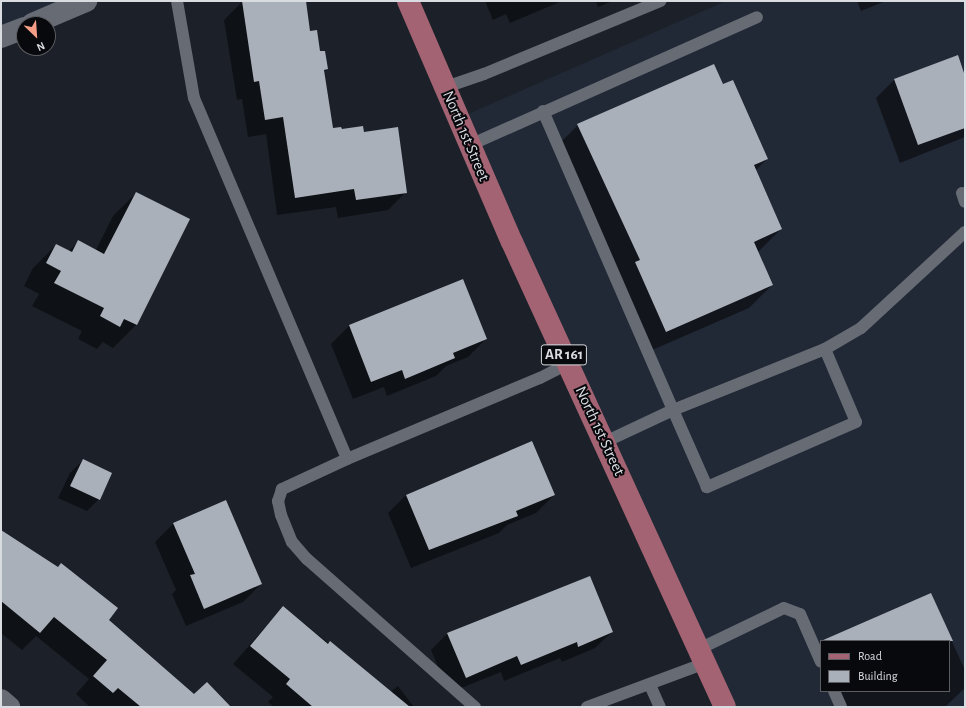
<!DOCTYPE html>
<style>
body{margin:0}
#map{position:relative;width:966px;height:708px;overflow:hidden;background:#1c2028;font-family:"Alegreya Sans",sans-serif}
div>[style]{position:absolute}
[style*='--x']{left:calc(var(--x)*1px);top:calc(var(--y)*1px);width:calc(var(--w)*1px);rotate:calc(var(--a)*1deg)}
.built>*{inset:0;background:#222936}
.shadow>*{inset:0;background:#0007}
.building>*{inset:0;background:#aab0ba}
.lane>*{height:12px;margin:-6px;padding:0 6px;transform-origin:6px;border-radius:6px;background:#666b74}
.street>*{height:22px;margin:-11px;padding:0 11px;transform-origin:11px;border-radius:11px;background:#666b74}
.primary>*{height:22px;margin:-11px;padding:0 11px;transform-origin:11px;border-radius:11px;background:#a36372}
span{translate:-50% -50%;white-space:nowrap;text-align:center;line-height:1.15;-webkit-text-stroke:4px #08090d;paint-order:stroke}
.shield-label span{padding:1px 3px;background:#08090d;border:1px solid;border-radius:3px;-webkit-text-stroke-width:0}
.shield-label{font-size:15px;color:#d9dce1;font-weight:700}
.street-label{font-size:16px;color:#d9dce1}
.frame{position:absolute;inset:0;border:2px solid #d9dce1;pointer-events:none}
.legend{position:absolute;left:820px;top:640px;width:130px;height:52px;box-sizing:border-box;background:#08090d;border:1px solid #5c5d62;margin:0;padding:5px 7px;list-style:none;font-size:12px;color:#d9dce1}
.legend li{display:flex;align-items:center;gap:8px;height:20px}
.legend b{width:20px;border:1px solid #5c5d62}
.north{position:absolute;left:16px;top:16px;width:40px;height:40px;box-sizing:border-box;background:#08090d;border:1px solid #5c5d62;border-radius:50%;rotate:155deg;font-size:11px;font-weight:700;line-height:16px;text-align:center;color:#d9dce1}
.north::after{content:'';display:block;margin:auto;width:14px;height:18px;background:#f49e87;clip-path:polygon(50% 0,100% 100%,50% 72%,0 100%)}
</style>
<div id="map">
<div class="built">
<div style="clip-path:polygon(1px 1px,86px 1px,1px 37px)"></div>
<div style="clip-path:polygon(evenodd,726px 1px,965px 1px,965px 707px,725px 707px,459px 118px,726px 1px,821px 641px,949px 641px,949px 691px,821px 691px,821px 641px)"></div>
</div>
<div class="shadow">
<div style="clip-path:polygon(305px 1px,309px 32px,327px 69px,324px 72px,332px 129px,364px 133px,406px 192px,388px 210px,338px 218px,336px 207px,277px 215px,266px 134px,248px 137px,242px 99px,237px 100px,224px 20px,242px 2px)"></div>
<div style="clip-path:polygon(485px 1px,562px 1px,510px 23px,506px 14px,493px 20px)"></div>
<div style="clip-path:polygon(596px 1px,613px 1px,598px 7px)"></div>
<div style="clip-path:polygon(857px 1px,886px 1px,861px 11px)"></div>
<div style="clip-path:polygon(965px 79px,965px 137px,900px 163px,876px 98px,894px 80px)"></div>
<div style="clip-path:polygon(722px 85px,767px 159px,755px 171px,781px 229px,758px 252px,772px 285px,749px 308px,643px 354px,555px 148px,578px 125px)"></div>
<div style="clip-path:polygon(136px 193px,189px 219px,136px 325px,113px 348px,103px 342px,97px 349px,78px 339px,82px 331px,32px 306px,39px 294px,24px 286px,33px 268px,56px 245px,69px 251px,78px 242px,96px 250px,113px 216px)"></div>
<div style="clip-path:polygon(463px 281px,486px 339px,468px 357px,446px 366px,436px 376px,387px 396px,384px 387px,353px 399px,331px 344px,349px 326px)"></div>
<div style="clip-path:polygon(83px 460px,99px 499px,87px 511px,58px 498px,70px 473px)"></div>
<div style="clip-path:polygon(406px 495px,554px 495px,536px 513px,507px 525px,499px 533px,411px 568px,388px 513px)"></div>
<div style="clip-path:polygon(226px 502px,261px 584px,243px 602px,186px 626px,172px 594px,176px 590px,155px 542px,173px 524px)"></div>
<div style="clip-path:polygon(1px 531px,194px 696px,229px 707px,90px 707px,76px 694px,89px 679px,36px 636px,22px 650px,1px 633px)"></div>
<div style="clip-path:polygon(589px 578px,612px 632px,595px 648px,562px 662px,560px 658px,504px 681px,501px 672px,449px 693px,431px 650px,447px 634px)"></div>
<div style="clip-path:polygon(930px 594px,965px 670px,965px 688px,945px 707px,847px 707px,839px 691px,949px 691px,949px 641px,836px 641px)"></div>
<div style="clip-path:polygon(283px 607px,390px 692px,398px 686px,414px 707px,274px 707px,268px 702px,273px 697px,233px 664px)"></div>
</div>
<div class="building">
<div style="clip-path:polygon(242px 1px,306px 1px,310px 31px,317px 30px,320px 51px,325px 51px,328px 69px,324px 70px,333px 128px,341px 127px,342px 129px,363px 126px,364px 132px,398px 127px,407px 193px,356px 200px,354px 189px,295px 198px,283px 117px,265px 120px,259px 81px,254px 82px)"></div>
<div style="clip-path:polygon(958px 55px,965px 76px,965px 128px,918px 145px,894px 79px)"></div>
<div style="clip-path:polygon(714px 64px,723px 84px,733px 80px,768px 159px,754px 165px,782px 229px,754px 242px,773px 285px,666px 332px,635px 262px,640px 260px,577px 124px)"></div>
<div style="clip-path:polygon(136px 192px,190px 219px,137px 325px,124px 319px,120px 327px,100px 316px,104px 308px,54px 283px,61px 271px,46px 263px,56px 244px,72px 252px,78px 240px,104px 254px)"></div>
<div style="clip-path:polygon(463px 279px,487px 339px,453px 353px,455px 358px,405px 379px,402px 370px,371px 382px,349px 325px)"></div>
<div style="clip-path:polygon(532px 441px,555px 495px,516px 511px,518px 516px,429px 550px,406px 495px)"></div>
<div style="clip-path:polygon(83px 459px,112px 473px,100px 500px,70px 486px)"></div>
<div style="clip-path:polygon(226px 500px,262px 584px,204px 609px,190px 575px,195px 574px,173px 523px)"></div>
<div style="clip-path:polygon(1px 530px,58px 567px,61px 563px,118px 608px,109px 620px,194px 694px,207px 682px,231px 707px,141px 707px,118px 688px,113px 693px,93px 676px,107px 660px,54px 617px,40px 633px,1px 601px)"></div>
<div style="clip-path:polygon(590px 576px,613px 632px,578px 647px,577px 642px,521px 665px,517px 656px,466px 678px,447px 633px)"></div>
<div style="clip-path:polygon(931px 593px,953px 641px,821px 641px)"></div>
<div style="clip-path:polygon(283px 606px,328px 644px,330px 641px,410px 707px,313px 707px,286px 684px,290px 679px,250px 646px)"></div>
</div>
<div class="lane">
<div style="--x:177;--y:1;--w:98;--a:80.1"></div>
<div style="--x:194;--y:98;--w:392;--a:67"></div>
<div style="--x:347;--y:459;--w:209;--a:-22.8"></div>
<div style="--x:540;--y:378;--w:31;--a:-27"></div>
<div style="--x:446;--y:87;--w:40;--a:-18.9"></div>
<div style="--x:484;--y:74;--w:191;--a:-22.5"></div>
<div style="--x:543;--y:111;--w:326;--a:66.5"></div>
<div style="--x:673;--y:410;--w:75;--a:154.8"></div>
<div style="--x:470;--y:145;--w:314;--a:-24"></div>
<div style="--x:962;--y:193;--w:9;--a:72"></div>
<div style="--x:825;--y:349;--w:79;--a:67"></div>
<div style="--x:856;--y:422;--w:163;--a:156.4"></div>
<div style="--x:707;--y:487;--w:84;--a:-113.8"></div>
<div style="--x:673;--y:410;--w:164;--a:-21.9"></div>
<div style="--x:825;--y:349;--w:42;--a:-30.3"></div>
<div style="--x:861;--y:328;--w:142;--a:-42.7"></div>
<div style="--x:347;--y:459;--w:72;--a:155.2"></div>
<div style="--x:282;--y:489;--w:13;--a:108"></div>
<div style="--x:278;--y:501;--w:14;--a:78"></div>
<div style="--x:281;--y:515;--w:29;--a:68"></div>
<div style="--x:292;--y:542;--w:23;--a:49"></div>
<div style="--x:307;--y:559;--w:224;--a:41.4"></div>
<div style="--x:699;--y:649;--w:94;--a:-25.8"></div>
<div style="--x:784;--y:608;--w:17;--a:21"></div>
<div style="--x:800;--y:614;--w:52;--a:66.4"></div>
<div style="--x:650;--y:685;--w:24;--a:66"></div>
<div style="--x:834;--y:691;--w:17;--a:66"></div>
<div style="--x:587;--y:707;--w:126;--a:-20.4"></div>
</div>
<div class="street">
<div style="--x:32;--y:24;--w:59;--a:-23.1"></div>
<div style="--x:1;--y:37;--w:25;--a:-21"></div>
<div style="--x:1;--y:700;--w:11;--a:41"></div>
</div>
<div class="primary">
<div style="--x:408;--y:1;--w:262;--a:66.7"></div>
<div style="--x:512;--y:242;--w:511;--a:65.39"></div>
</div>
<div class="shield-label">
<span style="left:564px;top:355px">AR 161</span>
</div>
<div class="street-label">
<span style="left:466px;top:136px;rotate:67deg">North 1st Street</span>
<span style="left:600px;top:431px;rotate:65deg">North 1st Street</span>
</div>
<div class="frame"></div>
<ul class="legend">
<li><b style="height:5px;background:#a36372"></b>Road</li>
<li><b style="height:11px;background:#aab0ba"></b>Building</li>
</ul>
<div class="north">N</div>
</div>
